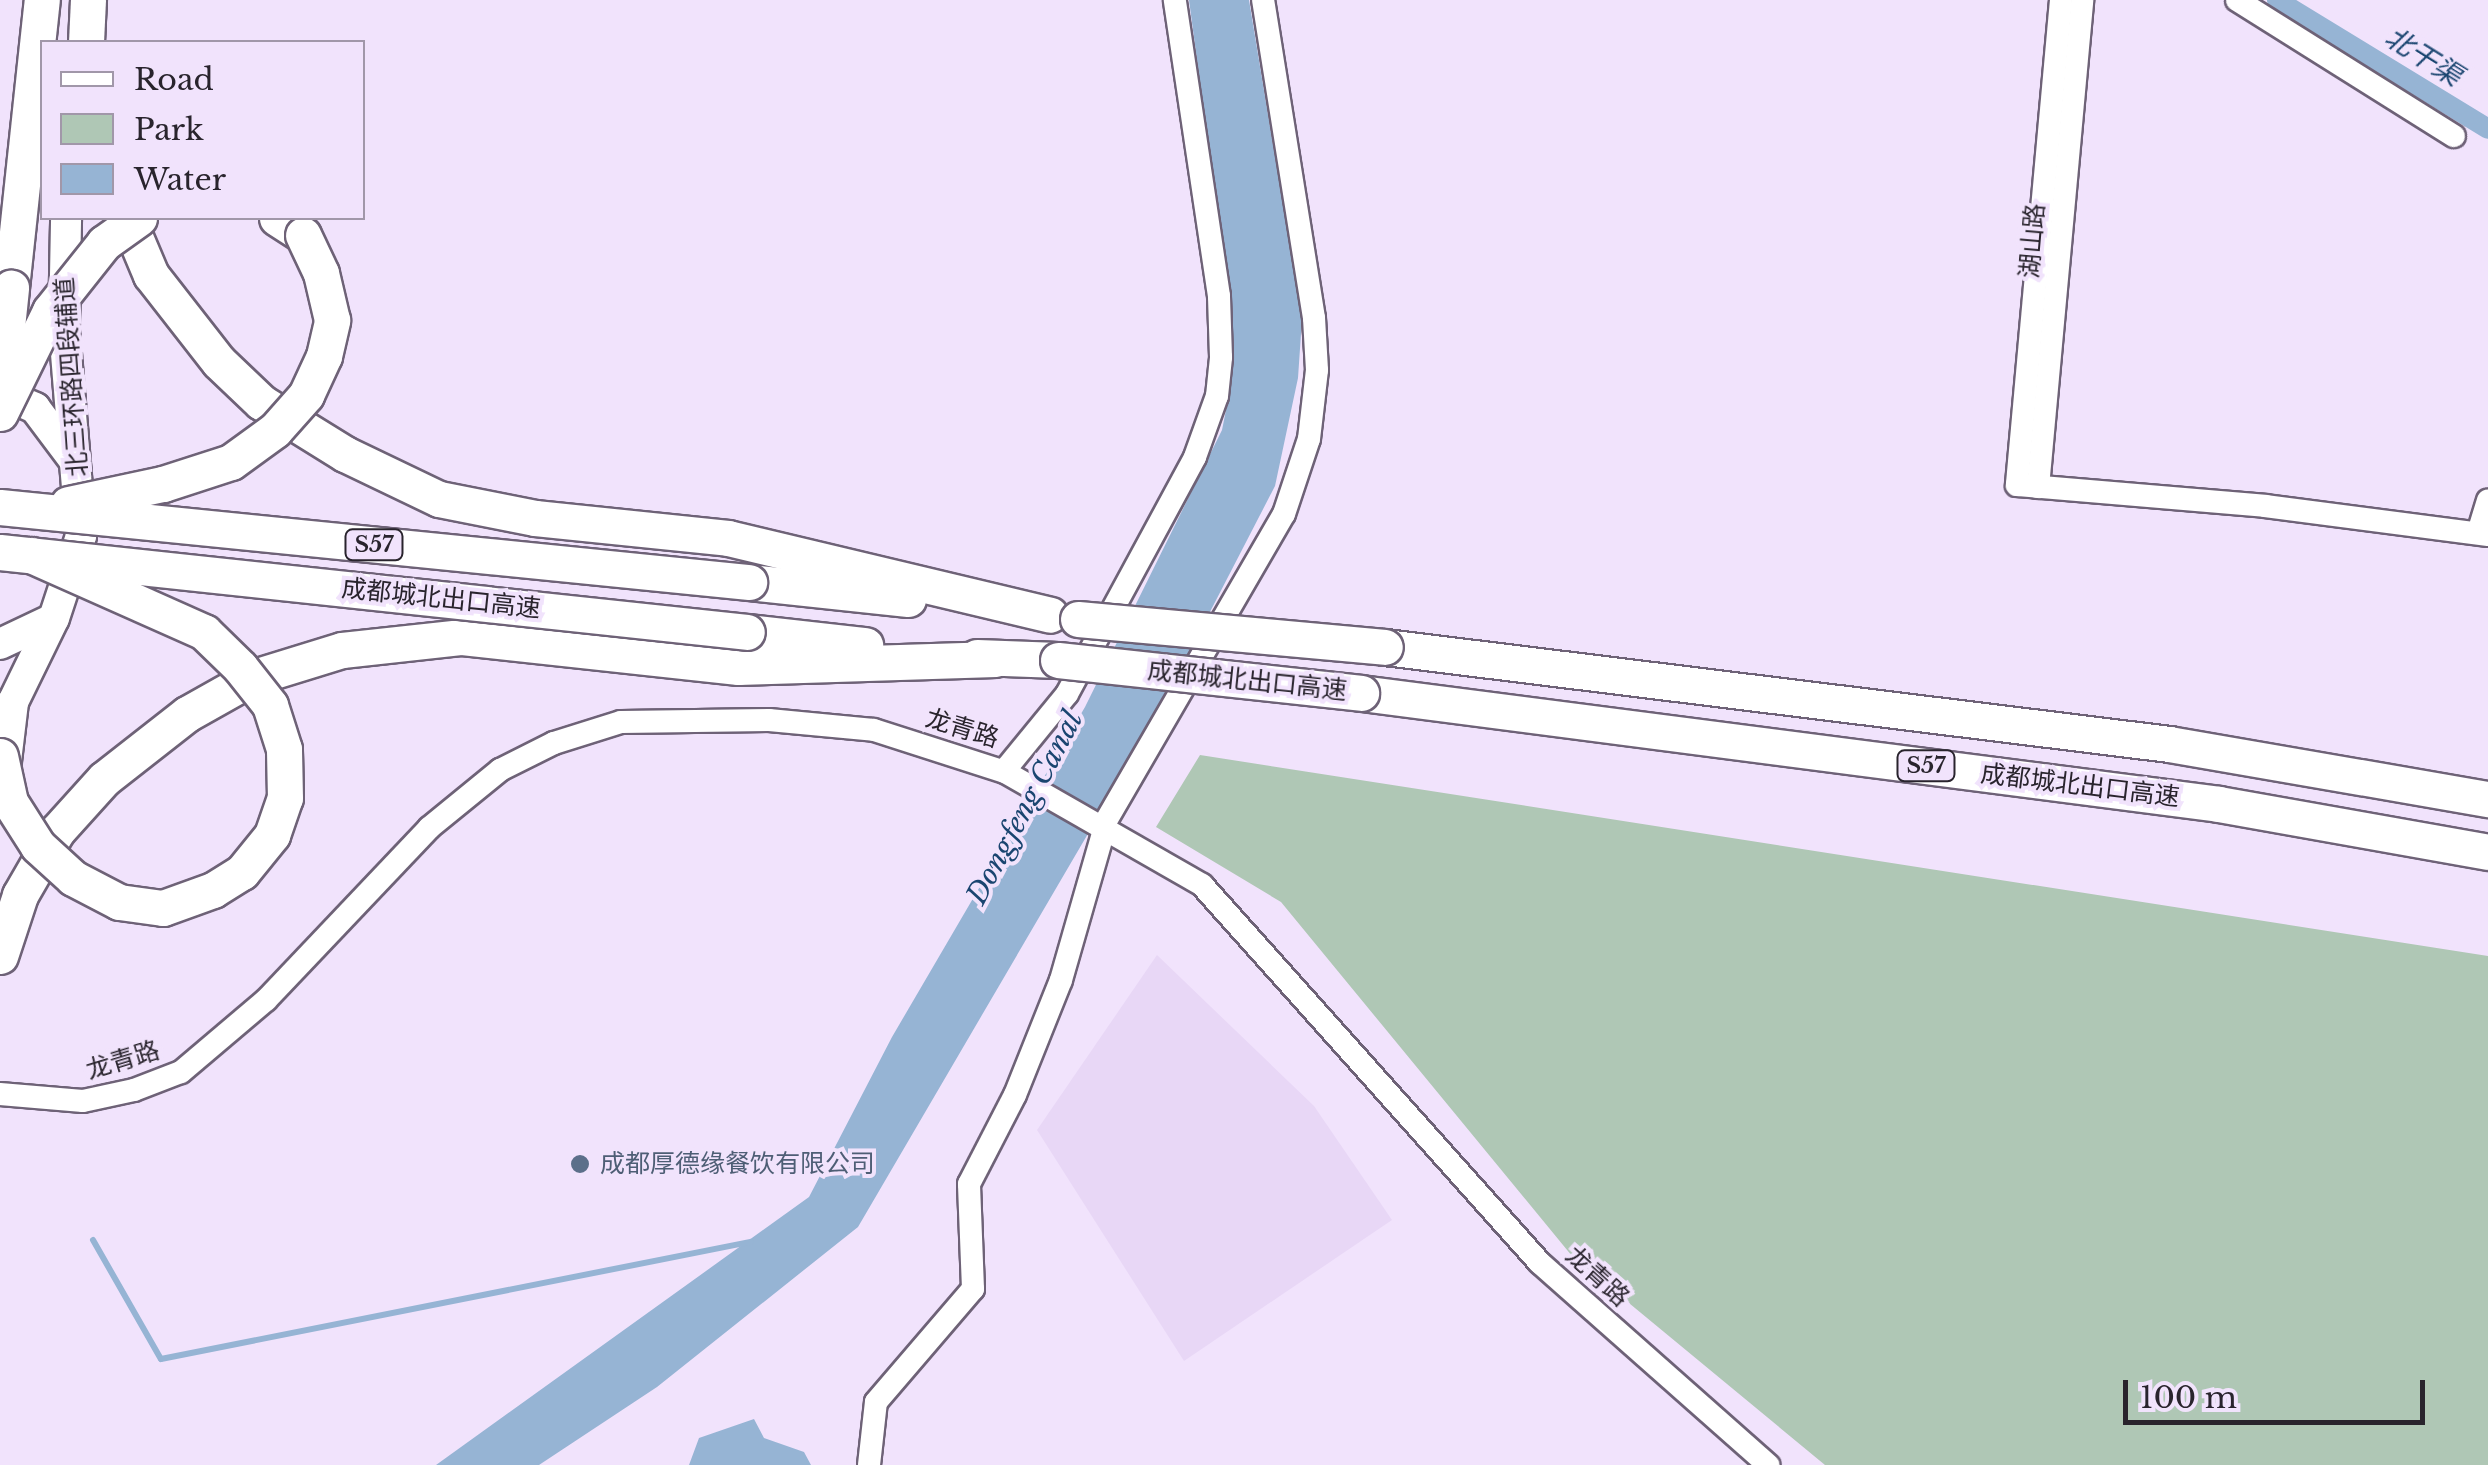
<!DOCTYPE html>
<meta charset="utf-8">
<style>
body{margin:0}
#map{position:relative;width:2488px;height:1465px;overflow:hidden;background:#f1e3fc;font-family:"Libre Baskerville","Noto Sans SC",serif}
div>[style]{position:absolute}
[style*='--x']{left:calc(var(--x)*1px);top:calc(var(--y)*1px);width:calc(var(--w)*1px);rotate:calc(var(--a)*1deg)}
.built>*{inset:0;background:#e8d7f6}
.green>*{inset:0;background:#afc7b5}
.water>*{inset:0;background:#96b4d4}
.stream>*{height:6px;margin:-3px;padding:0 3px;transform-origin:3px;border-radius:3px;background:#96b4d4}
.canal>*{height:20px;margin:-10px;padding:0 10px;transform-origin:10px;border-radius:10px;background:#96b4d4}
.roads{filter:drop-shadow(2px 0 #6e6277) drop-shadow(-2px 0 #6e6277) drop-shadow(0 2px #6e6277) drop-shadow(0 -2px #6e6277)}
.minor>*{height:22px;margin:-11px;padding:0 11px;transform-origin:11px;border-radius:11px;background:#fff}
.major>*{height:30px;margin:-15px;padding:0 15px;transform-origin:15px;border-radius:15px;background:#fff}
.highway>*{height:35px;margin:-17.5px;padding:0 17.5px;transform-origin:17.5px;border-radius:17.5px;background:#fff}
.bridges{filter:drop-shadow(2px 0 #6e6277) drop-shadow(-2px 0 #6e6277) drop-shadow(0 2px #6e6277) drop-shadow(0 -2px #6e6277)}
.highway-bridge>*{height:35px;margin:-17.5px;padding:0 17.5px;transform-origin:17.5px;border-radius:17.5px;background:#fff}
.dots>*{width:28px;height:28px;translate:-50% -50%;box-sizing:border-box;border:5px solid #f1e3fc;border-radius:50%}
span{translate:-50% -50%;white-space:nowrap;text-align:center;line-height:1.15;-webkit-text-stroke:8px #f1e3fc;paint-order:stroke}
.shield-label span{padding:2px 8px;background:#f1e3fc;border:2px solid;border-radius:8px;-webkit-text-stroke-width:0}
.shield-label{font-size:22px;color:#29242d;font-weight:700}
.street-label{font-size:25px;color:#29242d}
.service-label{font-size:25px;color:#4e5e75}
.left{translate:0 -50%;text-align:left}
.water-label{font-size:28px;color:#1a4570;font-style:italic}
.legend{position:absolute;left:40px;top:40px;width:325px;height:180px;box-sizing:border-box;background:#f1e3fc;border:2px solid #a197a9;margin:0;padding:12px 18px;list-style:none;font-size:30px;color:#29242d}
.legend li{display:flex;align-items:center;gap:20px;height:50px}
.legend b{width:50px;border:2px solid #a197a9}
.scale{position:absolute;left:2123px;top:1380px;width:302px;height:45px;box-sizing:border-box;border:5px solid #29242d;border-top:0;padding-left:12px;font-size:30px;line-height:35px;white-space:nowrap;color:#29242d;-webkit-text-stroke:8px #f1e3fc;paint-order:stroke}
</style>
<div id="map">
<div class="built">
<div style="clip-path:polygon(1157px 955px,1314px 1106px,1392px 1220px,1184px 1361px,1037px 1130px)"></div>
</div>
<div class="green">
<div style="clip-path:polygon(1200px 755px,2488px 956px,2488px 1465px,1825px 1465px,1572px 1256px,1281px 902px,1156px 827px)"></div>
</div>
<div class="water">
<div style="clip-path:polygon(1189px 0,1249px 0,1302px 319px,1298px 378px,1275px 486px,1151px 726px,858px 1227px,657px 1387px,539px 1465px,436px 1465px,809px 1197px,892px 1037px,1085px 707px,1222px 430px,1232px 380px,1232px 324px)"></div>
<div style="clip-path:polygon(754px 1419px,764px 1438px,804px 1452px,811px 1465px,689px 1465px,699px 1438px)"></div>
</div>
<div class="stream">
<div style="--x:93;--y:1240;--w:137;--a:60.3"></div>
<div style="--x:161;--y:1359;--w:601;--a:-11.24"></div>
</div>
<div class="canal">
<div style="--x:2277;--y:0;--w:247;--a:31.4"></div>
</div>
<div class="roads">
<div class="minor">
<div style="--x:2061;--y:0;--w:487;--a:95.2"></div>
<div style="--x:2017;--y:485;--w:249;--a:4.8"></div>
<div style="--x:2265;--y:506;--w:225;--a:7.4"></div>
<div style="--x:2237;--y:0;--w:256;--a:32.1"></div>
<div style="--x:2038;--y:487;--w:489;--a:-84.8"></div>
<div style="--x:2478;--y:533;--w:34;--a:-73"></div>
<div style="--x:1004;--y:771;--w:99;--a:-50.7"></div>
<div style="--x:1067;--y:694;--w:269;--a:-61.6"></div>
<div style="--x:1195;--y:457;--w:65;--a:-70.2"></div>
<div style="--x:1217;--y:396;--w:39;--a:-84"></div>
<div style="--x:1221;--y:357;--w:61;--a:-91.9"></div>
<div style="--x:1219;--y:296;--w:299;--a:-98.5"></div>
<div style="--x:1103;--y:826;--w:361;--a:-59.9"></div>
<div style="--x:1284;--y:514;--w:79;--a:-71.6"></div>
<div style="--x:1309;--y:439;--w:69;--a:-83.4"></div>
<div style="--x:1317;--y:370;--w:52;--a:-93.3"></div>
<div style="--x:1314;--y:318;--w:322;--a:-99.1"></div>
<div style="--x:0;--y:1094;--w:83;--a:4.8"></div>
<div style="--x:83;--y:1101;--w:52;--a:-12.2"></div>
<div style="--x:134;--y:1090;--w:50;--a:-21"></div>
<div style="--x:181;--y:1072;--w:111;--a:-40.3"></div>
<div style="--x:266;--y:1000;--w:237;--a:-46.5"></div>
<div style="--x:429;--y:828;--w:92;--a:-39.2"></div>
<div style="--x:500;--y:770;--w:60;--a:-26.6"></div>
<div style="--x:554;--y:743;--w:70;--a:-17.4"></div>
<div style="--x:621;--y:722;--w:148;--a:-0.8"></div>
<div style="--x:769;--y:720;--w:105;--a:5.4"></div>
<div style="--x:874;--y:730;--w:138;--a:17.8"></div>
<div style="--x:1005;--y:772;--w:227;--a:29.8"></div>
<div style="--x:1202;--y:885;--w:507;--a:48.2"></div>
<div style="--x:1540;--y:1263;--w:305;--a:41.5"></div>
<div style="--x:869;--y:1465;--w:63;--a:-83.7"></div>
<div style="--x:876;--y:1402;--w:149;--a:-49.4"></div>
<div style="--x:973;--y:1289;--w:105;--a:-92.2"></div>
<div style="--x:969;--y:1184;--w:100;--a:-62.7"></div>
<div style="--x:1015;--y:1095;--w:124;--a:-68.2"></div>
<div style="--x:1061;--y:980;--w:159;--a:-74"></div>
</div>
<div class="major">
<div style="--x:0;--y:393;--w:38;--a:23"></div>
<div style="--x:35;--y:408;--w:65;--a:53.1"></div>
<div style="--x:0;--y:644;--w:56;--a:-25.2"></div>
<div style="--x:4;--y:778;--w:77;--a:-83.2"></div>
<div style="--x:13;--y:702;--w:93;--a:-64"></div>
<div style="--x:54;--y:618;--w:86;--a:-71.8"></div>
<div style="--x:81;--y:536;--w:210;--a:-94.7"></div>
<div style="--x:64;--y:327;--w:109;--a:-88.9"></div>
</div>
<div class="highway">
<div style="--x:127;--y:218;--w:62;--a:67.2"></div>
<div style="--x:151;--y:275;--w:110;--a:52"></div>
<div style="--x:219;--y:362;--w:58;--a:43.6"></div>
<div style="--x:261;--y:402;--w:99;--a:31.8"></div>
<div style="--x:345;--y:454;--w:104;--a:25.6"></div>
<div style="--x:439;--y:499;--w:98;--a:11.2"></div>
<div style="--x:535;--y:518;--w:194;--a:5.9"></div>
<div style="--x:728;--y:538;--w:331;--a:13.4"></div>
<div style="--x:277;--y:218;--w:31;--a:33"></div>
<div style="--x:11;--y:288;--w:290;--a:-83.9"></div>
<div style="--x:749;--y:582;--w:160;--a:6.1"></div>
<div style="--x:747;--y:632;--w:119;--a:6.3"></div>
<div style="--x:1385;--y:647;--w:790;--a:7.05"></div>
<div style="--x:2169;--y:744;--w:324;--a:9.8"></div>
<div style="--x:977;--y:657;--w:81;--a:2.1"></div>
<div style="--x:1361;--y:693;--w:865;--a:7.37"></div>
<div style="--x:2219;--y:804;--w:273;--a:10.1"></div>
<div style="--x:0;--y:956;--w:64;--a:-71.8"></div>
<div style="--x:20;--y:895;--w:74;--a:-60"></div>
<div style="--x:57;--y:831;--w:70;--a:-47.9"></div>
<div style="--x:104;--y:779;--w:105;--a:-38.1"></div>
<div style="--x:187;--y:714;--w:73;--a:-29.4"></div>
<div style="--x:251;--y:678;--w:95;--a:-17.1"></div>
<div style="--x:342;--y:650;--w:121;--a:-6.2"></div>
<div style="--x:462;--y:637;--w:278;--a:6.2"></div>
<div style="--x:738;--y:667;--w:258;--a:-1.8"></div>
</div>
</div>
<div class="bridges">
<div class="highway-bridge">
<div style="--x:86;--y:42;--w:42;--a:-87.3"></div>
<div style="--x:0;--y:395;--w:108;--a:-84.1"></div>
<div style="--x:0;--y:413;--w:114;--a:-63.9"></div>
<div style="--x:50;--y:311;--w:87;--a:-51.5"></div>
<div style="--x:104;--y:243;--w:43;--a:-35.5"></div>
<div style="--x:68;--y:504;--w:97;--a:-11.9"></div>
<div style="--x:163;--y:484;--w:71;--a:-17.9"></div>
<div style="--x:231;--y:462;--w:54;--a:-36"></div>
<div style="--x:275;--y:430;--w:47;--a:-48.5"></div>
<div style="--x:306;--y:395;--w:43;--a:-65.2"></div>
<div style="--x:324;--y:356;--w:37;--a:-77"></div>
<div style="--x:332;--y:320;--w:48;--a:-103.2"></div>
<div style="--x:321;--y:273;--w:42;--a:-115.3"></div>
<div style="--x:0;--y:507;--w:753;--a:5.72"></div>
<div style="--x:0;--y:552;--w:751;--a:6.11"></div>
<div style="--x:1078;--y:619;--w:308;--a:5.2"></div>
<div style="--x:1058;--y:660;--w:305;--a:6.2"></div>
<div style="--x:0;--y:756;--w:47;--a:77.7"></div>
<div style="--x:10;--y:802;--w:52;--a:57.5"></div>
<div style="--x:38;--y:846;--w:47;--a:42.4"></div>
<div style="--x:73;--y:878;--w:52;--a:27.6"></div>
<div style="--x:119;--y:902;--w:44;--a:7.8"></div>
<div style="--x:163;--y:908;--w:53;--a:-19.8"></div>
<div style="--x:213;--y:890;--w:34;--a:-32"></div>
<div style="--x:242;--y:872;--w:48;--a:-51"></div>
<div style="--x:272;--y:835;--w:39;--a:-71"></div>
<div style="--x:285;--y:798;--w:49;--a:-91.2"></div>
<div style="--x:284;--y:749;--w:46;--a:-107.7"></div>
<div style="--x:270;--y:705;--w:48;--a:-128.3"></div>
<div style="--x:240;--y:667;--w:50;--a:-135.8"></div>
<div style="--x:204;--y:632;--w:189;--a:-156"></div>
</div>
</div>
<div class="dots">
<div style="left:580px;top:1164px;background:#5c6f8a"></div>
</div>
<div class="shield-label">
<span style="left:374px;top:545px">S57</span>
<span style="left:1926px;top:766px">S57</span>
</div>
<div class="street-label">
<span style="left:2033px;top:241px;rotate:-85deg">湖山路</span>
<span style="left:72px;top:377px;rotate:-94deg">北三环路四段辅道</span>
<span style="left:441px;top:599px;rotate:6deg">成都城北出口高速</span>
<span style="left:1247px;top:681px;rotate:6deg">成都城北出口高速</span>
<span style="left:962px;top:729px;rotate:17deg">龙青路</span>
<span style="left:2080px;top:786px;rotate:7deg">成都城北出口高速</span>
<span style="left:123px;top:1061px;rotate:-17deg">龙青路</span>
<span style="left:1597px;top:1277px;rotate:42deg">龙青路</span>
</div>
<div class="service-label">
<span class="left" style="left:600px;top:1164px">成都厚德缘餐饮有限公司</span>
</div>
<div class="water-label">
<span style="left:2423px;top:57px;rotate:32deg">北干渠</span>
<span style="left:1025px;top:808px;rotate:-62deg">Dongfeng Canal</span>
</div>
<ul class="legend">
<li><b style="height:12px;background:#fff"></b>Road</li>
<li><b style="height:28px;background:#afc7b5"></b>Park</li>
<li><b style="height:28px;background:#96b4d4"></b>Water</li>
</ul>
<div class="scale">100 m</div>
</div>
